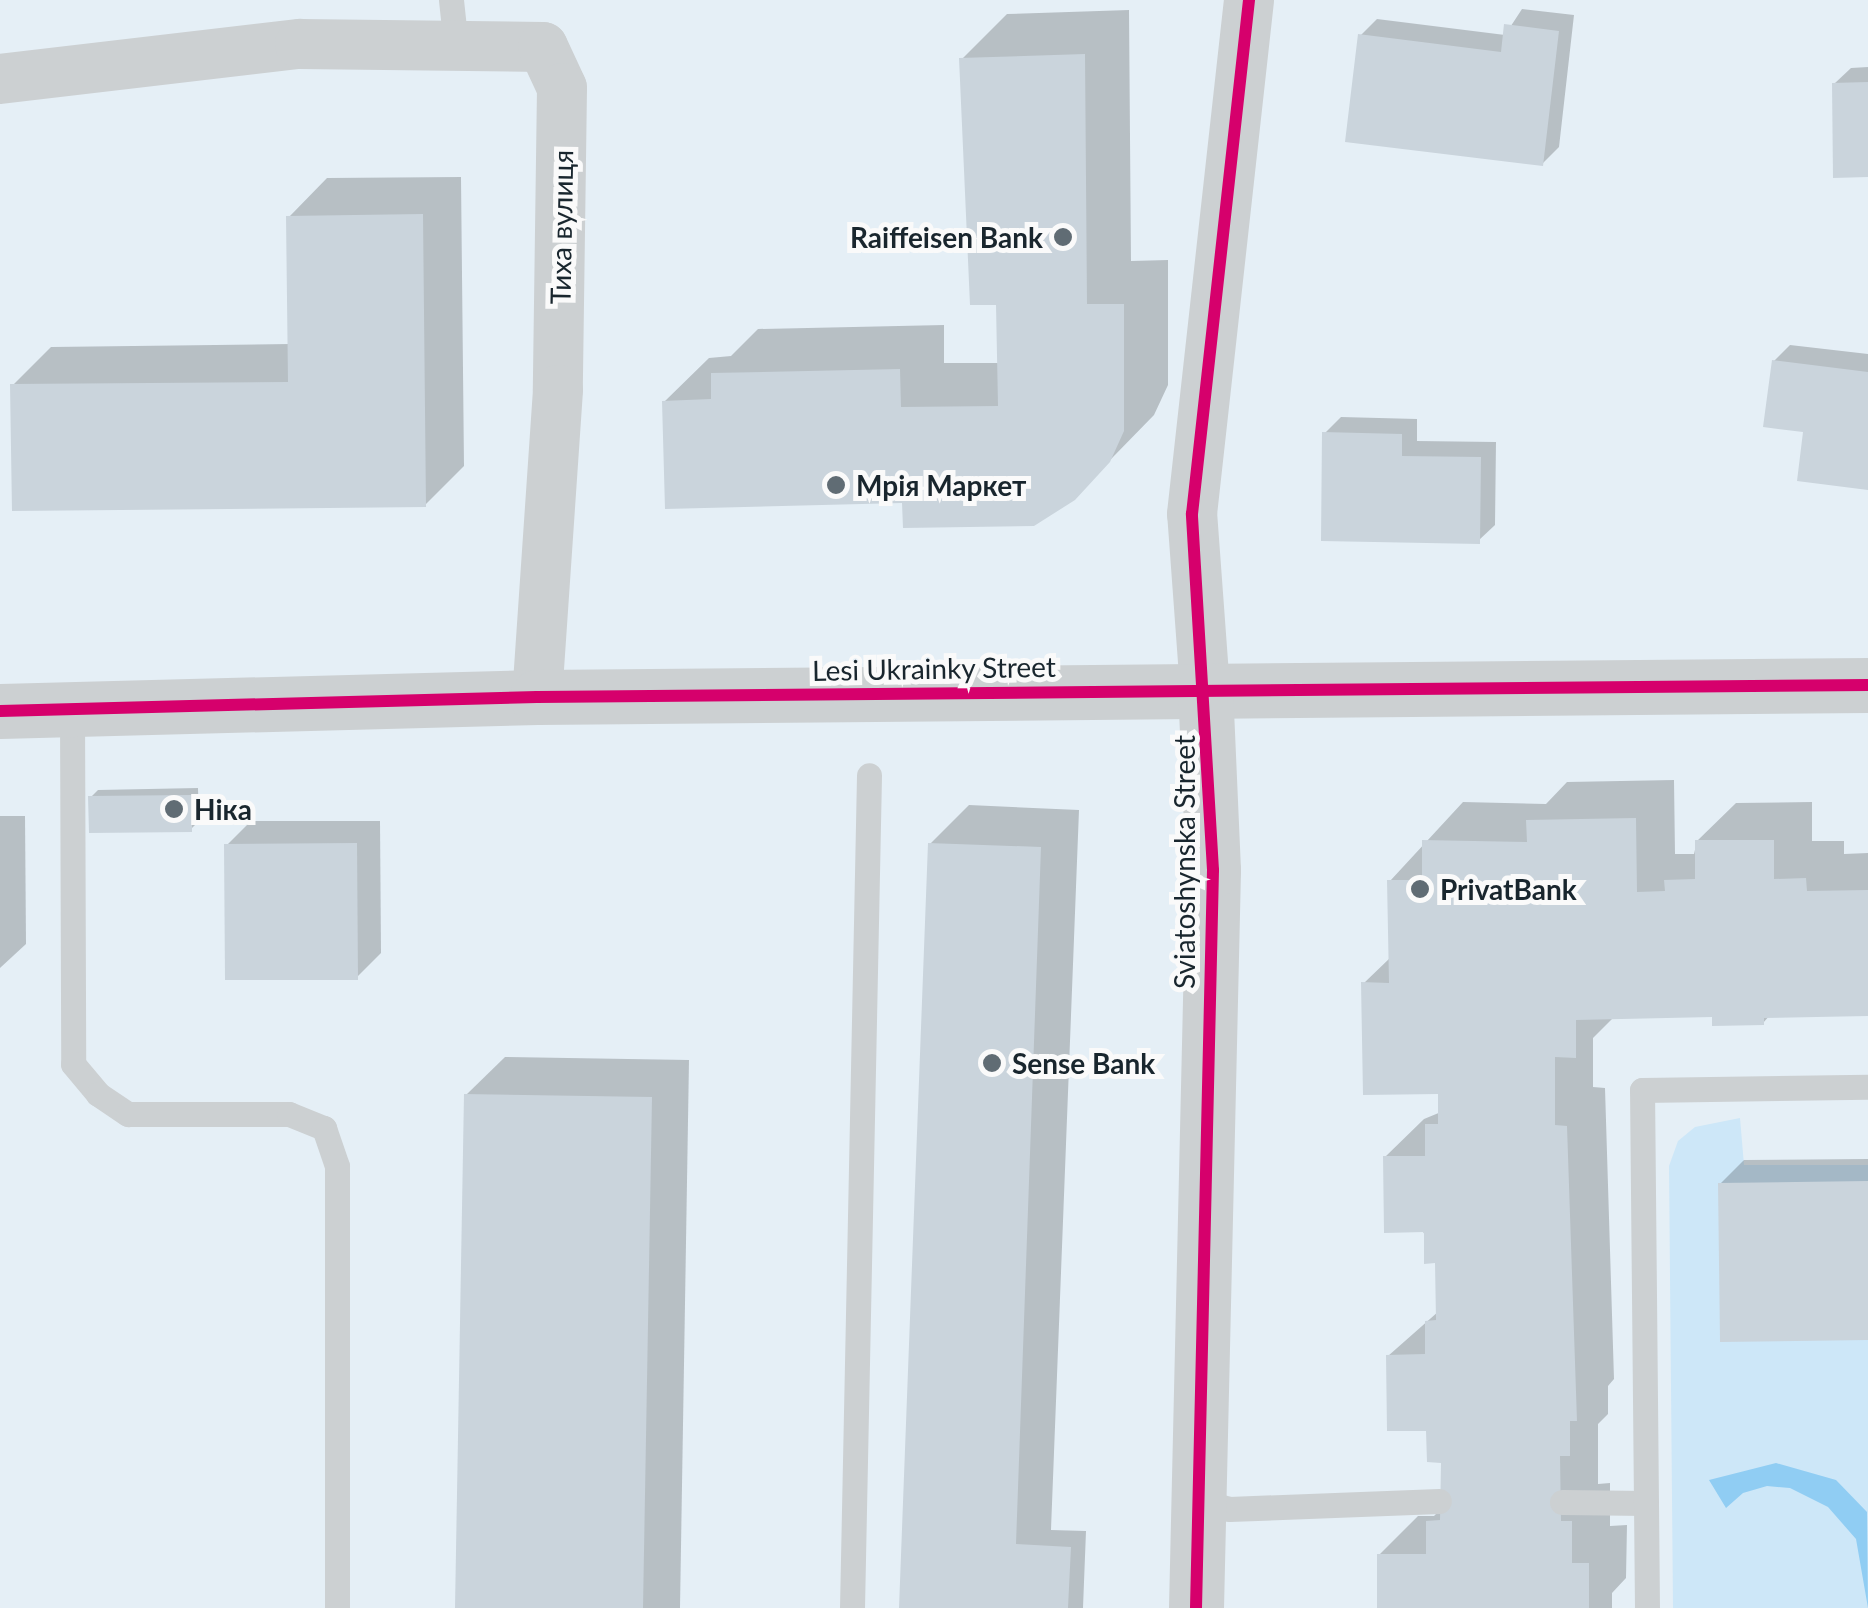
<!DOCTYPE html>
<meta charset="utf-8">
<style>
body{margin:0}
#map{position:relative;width:1868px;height:1608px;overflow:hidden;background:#e5eff6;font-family:Lato,sans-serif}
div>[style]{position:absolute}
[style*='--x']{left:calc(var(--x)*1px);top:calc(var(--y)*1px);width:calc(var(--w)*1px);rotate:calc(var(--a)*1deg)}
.green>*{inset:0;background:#cde7f8}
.water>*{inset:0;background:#90cdf3}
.shadow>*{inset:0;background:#0003}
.building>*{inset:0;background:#cad4dc}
.lane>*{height:25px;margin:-12.5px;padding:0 12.5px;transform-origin:12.5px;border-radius:12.5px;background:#ccd0d2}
.street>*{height:50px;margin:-25px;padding:0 25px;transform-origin:25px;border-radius:25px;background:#ccd0d2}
.secondary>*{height:55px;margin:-27.5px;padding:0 27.5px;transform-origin:27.5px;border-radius:27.5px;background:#ccd0d2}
.cycleway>*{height:12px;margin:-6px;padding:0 6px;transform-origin:6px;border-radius:6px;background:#d6006c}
.dots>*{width:28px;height:28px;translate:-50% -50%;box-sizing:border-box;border:5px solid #fafafa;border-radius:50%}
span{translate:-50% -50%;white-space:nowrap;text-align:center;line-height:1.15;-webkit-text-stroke:10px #fafafa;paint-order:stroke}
.street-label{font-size:28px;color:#19262e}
.poi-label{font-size:28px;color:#19262e;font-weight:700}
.right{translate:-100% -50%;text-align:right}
.left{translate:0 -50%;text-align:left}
</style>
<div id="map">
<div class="green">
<div style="clip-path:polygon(1740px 1118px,1744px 1165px,1868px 1165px,1868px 1608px,1673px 1608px,1669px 1166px,1678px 1141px,1695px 1127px)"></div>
</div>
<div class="water">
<div style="clip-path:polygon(1776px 1463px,1836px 1480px,1867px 1512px,1868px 1608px,1856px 1539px,1828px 1507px,1790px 1488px,1767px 1486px,1743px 1493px,1726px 1508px,1709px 1480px)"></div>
</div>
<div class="shadow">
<div style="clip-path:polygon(1522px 9px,1574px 15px,1559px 147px,1542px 164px,1361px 35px,1377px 19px,1505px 35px)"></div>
<div style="clip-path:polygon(1129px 10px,1131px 261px,1168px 260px,1168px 385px,1154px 415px,1073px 498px,905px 500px,664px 402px,709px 358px,731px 356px,758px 329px,944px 325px,944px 363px,1000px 363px,999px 302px,962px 59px,1007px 14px)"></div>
<div style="clip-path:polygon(1868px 67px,1868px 175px,1834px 84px,1851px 68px)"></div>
<div style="clip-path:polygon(461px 177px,464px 466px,425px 505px,13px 385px,51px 347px,290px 344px,289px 217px,327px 178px)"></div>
<div style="clip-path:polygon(1790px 345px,1868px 354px,1868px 487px,1806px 430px,1774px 361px)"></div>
<div style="clip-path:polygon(1341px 417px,1417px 419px,1417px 441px,1496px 442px,1495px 525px,1478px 541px,1325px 433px)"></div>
<div style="clip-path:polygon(1674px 780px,1675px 854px,1694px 854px,1697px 841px,1736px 803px,1812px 802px,1812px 841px,1844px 841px,1844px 854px,1868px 853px,1868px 1014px,1770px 1015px,1763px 1023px,1714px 1015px,1614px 1017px,1593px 1038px,1593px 1087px,1605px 1088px,1614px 1379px,1608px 1386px,1608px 1414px,1598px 1424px,1598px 1484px,1610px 1483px,1610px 1526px,1627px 1525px,1626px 1578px,1612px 1593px,1612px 1608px,1379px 1608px,1379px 1555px,1418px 1516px,1434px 1516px,1442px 1508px,1443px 1461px,1388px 1356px,1439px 1311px,1438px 1261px,1385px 1157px,1424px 1119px,1441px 1112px,1440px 1092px,1364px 983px,1391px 957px,1390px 881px,1463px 802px,1546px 804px,1567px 782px)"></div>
<div style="clip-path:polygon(198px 788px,199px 821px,191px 829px,91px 797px,98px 790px)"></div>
<div style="clip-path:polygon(969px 805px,1079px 810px,1051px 1530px,1086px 1531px,1083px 1608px,902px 1608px,930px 844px)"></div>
<div style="clip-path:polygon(0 816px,25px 816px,26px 944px,0 968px)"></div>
<div style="clip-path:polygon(251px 821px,380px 821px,381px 953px,357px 977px,227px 845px)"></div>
<div style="clip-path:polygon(505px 1057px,689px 1060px,680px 1608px,458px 1608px,466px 1095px)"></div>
<div style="clip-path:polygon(1868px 1159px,1868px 1337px,1720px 1184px,1744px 1160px)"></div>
</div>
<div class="building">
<div style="clip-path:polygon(1504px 24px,1559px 31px,1543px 166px,1345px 142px,1358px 34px,1501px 52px)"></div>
<div style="clip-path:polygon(1085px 54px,1087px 304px,1124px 304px,1124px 431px,1110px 462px,1075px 500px,1034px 526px,903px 528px,902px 503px,665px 509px,662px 401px,711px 399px,711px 373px,900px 369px,901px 407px,998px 406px,996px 305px,970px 305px,959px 58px)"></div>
<div style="clip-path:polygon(1868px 82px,1868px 177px,1833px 178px,1832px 83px)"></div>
<div style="clip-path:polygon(423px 214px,426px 507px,12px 511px,10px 384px,288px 382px,286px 216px)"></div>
<div style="clip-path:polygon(1772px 360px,1868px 372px,1868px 490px,1797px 481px,1803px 432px,1763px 427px)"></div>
<div style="clip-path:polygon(1322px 432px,1402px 434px,1402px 456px,1481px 457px,1480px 544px,1321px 541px)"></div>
<div style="clip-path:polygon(192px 795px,192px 832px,89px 833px,88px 796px)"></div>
<div style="clip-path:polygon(1636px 818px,1637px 892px,1665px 891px,1664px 880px,1695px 879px,1695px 840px,1774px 840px,1774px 879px,1806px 878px,1807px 891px,1868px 890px,1868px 1016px,1764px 1018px,1764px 1025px,1712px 1026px,1712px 1017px,1576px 1020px,1576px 1058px,1555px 1057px,1555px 1125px,1567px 1126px,1577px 1421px,1570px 1421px,1570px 1456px,1560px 1456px,1561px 1521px,1572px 1521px,1572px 1563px,1589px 1563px,1589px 1608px,1377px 1608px,1377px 1554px,1426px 1554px,1426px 1521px,1440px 1520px,1441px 1463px,1427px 1462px,1426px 1431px,1387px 1431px,1386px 1355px,1425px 1354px,1425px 1321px,1436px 1320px,1435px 1263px,1424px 1264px,1424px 1232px,1384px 1233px,1383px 1156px,1425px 1156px,1425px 1124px,1438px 1124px,1438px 1094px,1363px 1095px,1361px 982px,1389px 983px,1387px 880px,1422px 880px,1422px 840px,1527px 842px,1526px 820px)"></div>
<div style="clip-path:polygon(357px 843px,358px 980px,225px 980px,224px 844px)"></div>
<div style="clip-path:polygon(928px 843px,1041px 847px,1016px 1544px,1071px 1547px,1068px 1608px,899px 1608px)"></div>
<div style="clip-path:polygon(464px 1094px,652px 1097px,643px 1608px,455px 1608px)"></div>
<div style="clip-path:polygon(1868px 1181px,1868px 1340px,1720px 1342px,1718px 1183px)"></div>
</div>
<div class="lane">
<div style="--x:451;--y:0;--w:47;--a:83.9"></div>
<div style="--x:72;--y:710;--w:354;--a:89.8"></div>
<div style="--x:73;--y:1064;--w:39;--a:50"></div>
<div style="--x:98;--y:1094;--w:36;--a:34"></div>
<div style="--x:128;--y:1114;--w:161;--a:0"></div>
<div style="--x:289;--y:1114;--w:38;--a:22"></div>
<div style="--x:324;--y:1128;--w:40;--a:71.1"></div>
<div style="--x:337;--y:1166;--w:442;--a:90"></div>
<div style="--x:1196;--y:1500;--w:34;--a:15"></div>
<div style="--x:1229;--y:1509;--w:210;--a:-2.2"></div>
<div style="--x:1562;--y:1502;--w:84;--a:0.7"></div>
<div style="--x:852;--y:1608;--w:833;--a:-88.83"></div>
<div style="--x:1647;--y:1608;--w:518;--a:-90.55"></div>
<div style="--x:1642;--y:1090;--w:226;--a:-0.8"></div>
</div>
<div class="street">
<div style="--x:0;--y:79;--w:302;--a:-6.7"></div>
<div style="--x:300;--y:44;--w:243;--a:0.7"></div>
<div style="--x:543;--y:47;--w:45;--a:65.1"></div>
<div style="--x:562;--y:88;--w:302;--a:90.8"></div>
<div style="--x:558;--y:390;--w:308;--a:93.9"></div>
<div style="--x:1205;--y:689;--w:175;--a:-94.2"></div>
<div style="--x:1192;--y:514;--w:517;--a:-83.67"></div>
</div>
<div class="secondary">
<div style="--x:0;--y:711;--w:537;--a:-1.49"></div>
<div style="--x:537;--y:697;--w:1331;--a:-0.52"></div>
<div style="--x:1196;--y:1608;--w:738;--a:-88.68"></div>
<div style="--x:1213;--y:870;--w:181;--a:-92.5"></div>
</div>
<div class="cycleway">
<div style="--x:0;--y:711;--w:537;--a:-1.49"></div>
<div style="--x:537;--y:697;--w:1331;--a:-0.52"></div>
<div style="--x:1196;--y:1608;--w:738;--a:-88.68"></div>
<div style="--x:1213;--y:870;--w:357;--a:-93.4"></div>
<div style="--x:1192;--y:514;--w:517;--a:-83.67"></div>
</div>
<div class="dots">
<div style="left:1063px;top:237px;background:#606c74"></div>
<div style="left:836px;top:485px;background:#606c74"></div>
<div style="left:174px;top:809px;background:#606c74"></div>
<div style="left:1420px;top:889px;background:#606c74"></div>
<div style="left:992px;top:1063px;background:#606c74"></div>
</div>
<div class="street-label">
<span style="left:561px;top:227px;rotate:-89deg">Тиха вулиця</span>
<span style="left:934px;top:668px;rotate:-1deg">Lesi Ukrainky Street</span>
<span style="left:1184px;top:862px;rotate:-90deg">Sviatoshynska Street</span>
</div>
<div class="poi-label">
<span class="right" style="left:1043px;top:237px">Raiffeisen Bank</span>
<span class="left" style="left:856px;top:485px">Мрія Маркет</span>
<span class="left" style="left:194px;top:809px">Ніка</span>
<span class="left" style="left:1440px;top:889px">PrivatBank</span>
<span class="left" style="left:1012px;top:1063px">Sense Bank</span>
</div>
</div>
